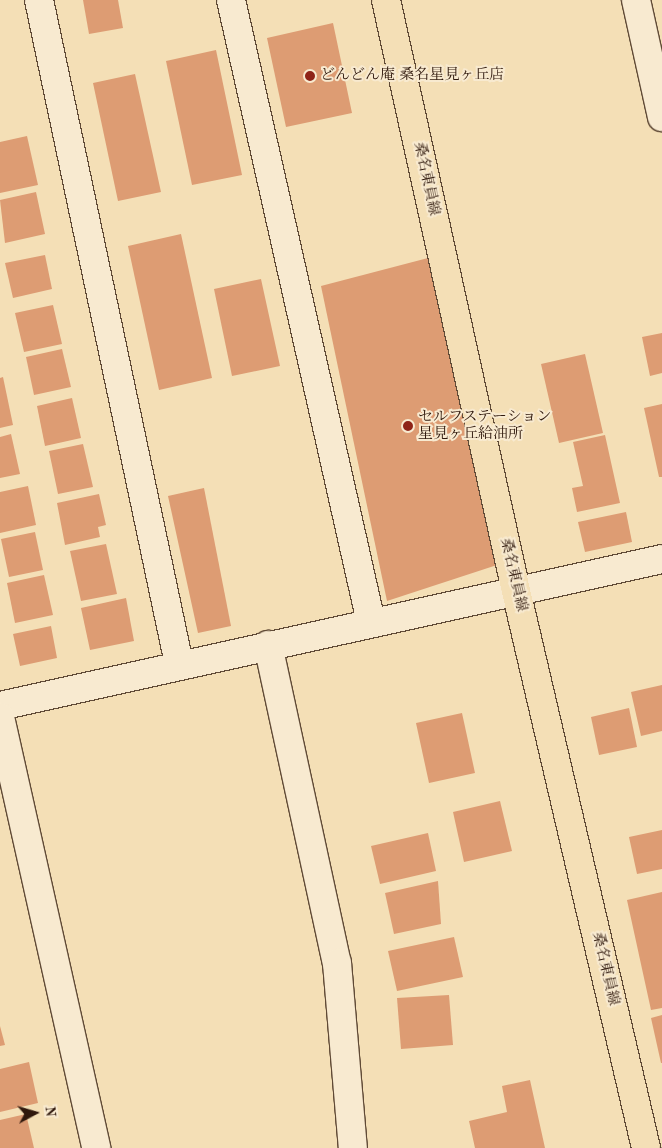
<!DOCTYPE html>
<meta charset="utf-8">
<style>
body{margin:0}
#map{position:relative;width:662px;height:1148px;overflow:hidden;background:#f4dfb6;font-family:"Old Standard TT","Noto Serif JP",serif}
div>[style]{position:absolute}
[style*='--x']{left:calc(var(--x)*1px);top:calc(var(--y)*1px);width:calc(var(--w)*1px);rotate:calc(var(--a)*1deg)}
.building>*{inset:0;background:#dd9c73}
.roads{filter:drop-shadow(1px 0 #604a36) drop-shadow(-1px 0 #604a36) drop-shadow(0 1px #604a36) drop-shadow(0 -1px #604a36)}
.minor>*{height:28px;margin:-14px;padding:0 14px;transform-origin:14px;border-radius:14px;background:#f8ead0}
.major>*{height:28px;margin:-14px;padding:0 14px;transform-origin:14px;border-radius:14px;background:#f4dfb6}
.dots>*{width:14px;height:14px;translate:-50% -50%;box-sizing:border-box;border:2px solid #f8ead0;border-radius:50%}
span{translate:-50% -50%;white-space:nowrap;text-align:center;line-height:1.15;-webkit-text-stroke:4px #f8ead0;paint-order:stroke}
.poi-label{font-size:15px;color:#2f180c}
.left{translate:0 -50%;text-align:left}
.street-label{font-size:15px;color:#2f180c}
.north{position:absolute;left:10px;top:1088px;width:50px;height:50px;-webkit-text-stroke:4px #f8ead0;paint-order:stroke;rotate:84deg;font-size:14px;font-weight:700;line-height:20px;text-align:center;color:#2f180c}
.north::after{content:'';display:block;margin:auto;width:18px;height:22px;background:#2f180c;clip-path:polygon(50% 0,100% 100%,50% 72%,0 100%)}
</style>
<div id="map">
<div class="building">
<div style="clip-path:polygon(83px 0,118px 0,123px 28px,89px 34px)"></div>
<div style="clip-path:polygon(333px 23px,352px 113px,286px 127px,267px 38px)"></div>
<div style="clip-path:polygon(216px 50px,242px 175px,192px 185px,166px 61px)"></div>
<div style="clip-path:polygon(135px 74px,161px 192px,118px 201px,93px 83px)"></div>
<div style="clip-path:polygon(27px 136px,38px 185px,0 193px,0 142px)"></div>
<div style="clip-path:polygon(36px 192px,45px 234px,5px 243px,0 200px)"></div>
<div style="clip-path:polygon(181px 234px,212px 378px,159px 390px,128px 246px)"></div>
<div style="clip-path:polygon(45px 255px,52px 289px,13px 298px,5px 263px)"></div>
<div style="clip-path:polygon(428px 258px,497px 565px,387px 601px,321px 286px)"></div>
<div style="clip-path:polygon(261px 279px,280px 366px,232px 376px,214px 289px)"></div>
<div style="clip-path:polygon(53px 305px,62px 344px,24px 352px,15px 313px)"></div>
<div style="clip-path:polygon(662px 333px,662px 373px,650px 376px,642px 337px)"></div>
<div style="clip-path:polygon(62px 349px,71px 387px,34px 395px,26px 357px)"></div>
<div style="clip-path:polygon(585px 354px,603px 433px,559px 443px,541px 364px)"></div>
<div style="clip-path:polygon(3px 377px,13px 425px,0 428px,0 378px)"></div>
<div style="clip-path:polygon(72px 398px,81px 438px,45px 446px,37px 406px)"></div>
<div style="clip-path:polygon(662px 404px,662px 477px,659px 477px,644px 408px)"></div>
<div style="clip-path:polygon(11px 434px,20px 474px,0 478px,0 437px)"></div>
<div style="clip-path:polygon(605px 435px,620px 503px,577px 512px,572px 488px,583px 486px,573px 442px)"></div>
<div style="clip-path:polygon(83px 444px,93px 487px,58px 494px,49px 451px)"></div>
<div style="clip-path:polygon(28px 486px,36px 525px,0 533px,0 492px)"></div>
<div style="clip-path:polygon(204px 488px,231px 626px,198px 633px,168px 496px)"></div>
<div style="clip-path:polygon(99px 494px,106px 525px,98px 527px,100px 537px,65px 545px,57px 503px)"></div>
<div style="clip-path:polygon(626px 512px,632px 542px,585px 552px,578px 522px)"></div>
<div style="clip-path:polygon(35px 532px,43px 570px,9px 577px,1px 539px)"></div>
<div style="clip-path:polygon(106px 544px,117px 594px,81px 601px,70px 551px)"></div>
<div style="clip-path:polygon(44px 575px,53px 615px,15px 623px,7px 583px)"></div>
<div style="clip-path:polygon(126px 598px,134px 641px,90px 650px,81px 608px)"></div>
<div style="clip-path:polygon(51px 626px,57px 658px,20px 666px,13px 634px)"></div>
<div style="clip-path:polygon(662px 685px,662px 731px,641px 736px,631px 692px)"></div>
<div style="clip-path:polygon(629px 708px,637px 747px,599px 755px,591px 717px)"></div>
<div style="clip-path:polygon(462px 713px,475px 773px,429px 783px,416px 723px)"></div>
<div style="clip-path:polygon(500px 801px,512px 851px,464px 862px,453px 812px)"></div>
<div style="clip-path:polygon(662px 830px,662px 869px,637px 874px,629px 837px)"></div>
<div style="clip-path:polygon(428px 833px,436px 871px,380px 884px,371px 846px)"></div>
<div style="clip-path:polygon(438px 881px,441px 924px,394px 934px,385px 893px)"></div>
<div style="clip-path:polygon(662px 892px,662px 1008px,651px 1010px,627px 900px)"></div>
<div style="clip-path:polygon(454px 937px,463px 977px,397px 991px,388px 951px)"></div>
<div style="clip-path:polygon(449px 995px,453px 1045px,401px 1049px,397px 998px)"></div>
<div style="clip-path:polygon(662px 1015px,662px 1063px,661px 1063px,651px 1018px)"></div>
<div style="clip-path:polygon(0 1026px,5px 1045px,0 1046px)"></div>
<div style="clip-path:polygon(29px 1062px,38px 1103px,0 1112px,0 1069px)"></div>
<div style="clip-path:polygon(530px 1080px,545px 1148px,475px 1148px,469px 1121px,507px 1112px,502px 1086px)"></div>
<div style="clip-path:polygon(26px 1114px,34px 1148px,0 1148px,0 1120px)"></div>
</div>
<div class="roads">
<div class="minor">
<div style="--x:39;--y:0;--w:679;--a:78.09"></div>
<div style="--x:231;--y:0;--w:638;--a:77.32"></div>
<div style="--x:636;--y:0;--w:120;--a:77.5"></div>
<div style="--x:268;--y:645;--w:325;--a:77.8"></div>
<div style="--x:337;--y:963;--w:186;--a:85.1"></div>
<div style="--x:0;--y:706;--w:678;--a:-12.52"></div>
<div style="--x:0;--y:717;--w:442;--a:77.4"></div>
</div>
<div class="major">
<div style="--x:386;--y:0;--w:605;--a:77.59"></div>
<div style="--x:516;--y:591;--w:572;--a:76.86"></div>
</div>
</div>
<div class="dots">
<div style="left:310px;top:76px;background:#8f2418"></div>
<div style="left:408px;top:426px;background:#8f2418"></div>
</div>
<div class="poi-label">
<span class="left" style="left:320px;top:76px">どんどん庵 桑名星見ヶ丘店</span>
<span class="left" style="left:418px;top:426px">セルフステーション<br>星見ヶ丘給油所</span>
</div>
<div class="street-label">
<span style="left:426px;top:179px;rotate:78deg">桑名東員線</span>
<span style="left:513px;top:575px;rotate:77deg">桑名東員線</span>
<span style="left:605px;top:969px;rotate:77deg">桑名東員線</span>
</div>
<div class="north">N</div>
</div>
